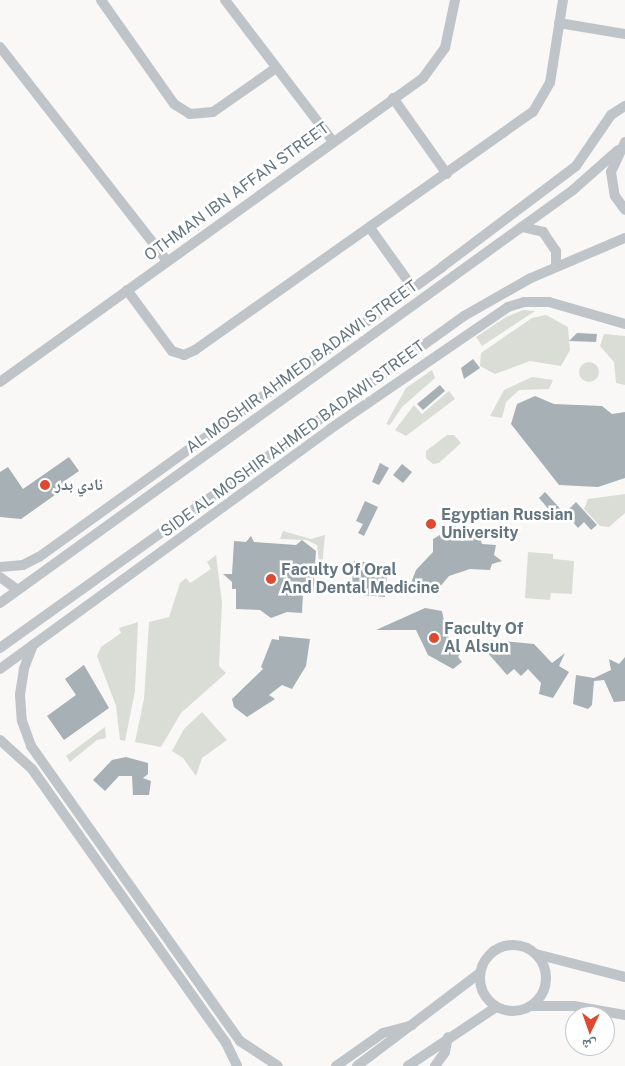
<!DOCTYPE html>
<meta charset="utf-8">
<style>
body{margin:0}
#map{position:relative;width:625px;height:1066px;overflow:hidden;background:#f9f8f6;font-family:"Public Sans","Noto Naskh Arabic",sans-serif}
div>[style]{position:absolute}
[style*='--x']{left:calc(var(--x)*1px);top:calc(var(--y)*1px);width:calc(var(--w)*1px);rotate:calc(var(--a)*1deg)}
.green>*{inset:0;background:#d9ddd5}
.round{border-radius:50%}
.building>*{inset:0;background:#a6b0b5}
.minor>*{height:10px;margin:-5px;padding:0 5px;transform-origin:5px;border-radius:5px;background:#bfc4c8}
.minor>.ring{margin:-5px;padding:0;box-sizing:content-box;background:none;border:10px solid #bfc4c8;border-radius:50%}
.dots>*{width:14px;height:14px;translate:-50% -50%;box-sizing:border-box;border:2px solid #fff;border-radius:50%}
span{translate:-50% -50%;white-space:nowrap;text-align:center;line-height:1.15;-webkit-text-stroke:5px #fff;paint-order:stroke}
.street-label{font-size:16px;color:#647680}
.poi-label{font-size:16px;color:#647680;font-weight:700}
.left{translate:0 -50%;text-align:left}
.north{position:absolute;left:565px;top:1006px;width:50px;height:50px;box-sizing:border-box;background:#fff;border:1px solid #c1c8cc;border-radius:50%;rotate:183deg;font-size:14px;font-weight:700;line-height:20px;text-align:center;color:#647680}
.north::after{content:'';display:block;margin:auto;width:18px;height:22px;background:#df492f;clip-path:polygon(50% 0,100% 100%,50% 72%,0 100%)}
</style>
<div id="map">
<div class="green">
<div style="clip-path:polygon(523px 310px,535px 311px,482px 346px,476px 337px,506px 317px)"></div>
<div style="clip-path:polygon(546px 315px,568px 327px,570px 350px,561px 366px,530px 361px,495px 374px,480px 366px,481px 353px,532px 318px)"></div>
<div style="clip-path:polygon(604px 334px,625px 336px,625px 385px,616px 383px,614px 362px,600px 346px)"></div>
<div class="round" style="left:579px;top:362px;width:20px;height:20px"></div>
<div style="clip-path:polygon(432px 370px,435px 378px,402px 407px,390px 425px,386px 424px,406px 388px)"></div>
<div style="clip-path:polygon(532px 377px,553px 380px,549px 389px,519px 390px,506px 402px,502px 418px,490px 416px,504px 390px)"></div>
<div style="clip-path:polygon(449px 391px,455px 399px,406px 436px,395px 430px,414px 405px,422px 414px)"></div>
<div style="clip-path:polygon(447px 435px,454px 435px,461px 443px,439px 463px,433px 464px,426px 458px,426px 451px)"></div>
<div style="clip-path:polygon(625px 494px,625px 513px,609px 527px,600px 526px,584px 509px,588px 499px)"></div>
<div style="clip-path:polygon(283px 531px,311px 539px,325px 535px,321px 577px,317px 545px,307px 540px,280px 539px)"></div>
<div style="clip-path:polygon(528px 552px,553px 554px,553px 559px,574px 561px,572px 594px,551px 593px,550px 600px,525px 598px)"></div>
<div style="clip-path:polygon(216px 555px,222px 603px,219px 666px,226px 673px,181px 713px,161px 747px,135px 742px,144px 699px,149px 622px,169px 617px,180px 583px,186px 578px,190px 583px,211px 569px,207px 562px)"></div>
<div style="clip-path:polygon(138px 622px,135px 691px,125px 741px,120px 740px,116px 706px,97px 656px,101px 647px,121px 633px,119px 628px)"></div>
<div style="clip-path:polygon(202px 712px,227px 740px,202px 758px,196px 776px,183px 758px,172px 751px,184px 729px)"></div>
<div style="clip-path:polygon(105px 727px,106px 738px,97px 740px,70px 762px,66px 756px)"></div>
</div>
<div class="building">
<div style="clip-path:polygon(577px 333px,597px 334px,596px 342px,569px 341px)"></div>
<div style="clip-path:polygon(473px 359px,480px 368px,464px 379px,461px 368px)"></div>
<div style="clip-path:polygon(440px 385px,445px 391px,423px 410px,417px 404px)"></div>
<div style="clip-path:polygon(535px 396px,554px 404px,602px 406px,612px 414px,625px 412px,625px 478px,598px 487px,559px 485px,511px 424px,517px 404px)"></div>
<div style="clip-path:polygon(69px 457px,79px 471px,63px 482px,62px 490px,21px 519px,0 517px,0 472px,8px 467px,23px 489px)"></div>
<div style="clip-path:polygon(380px 463px,389px 468px,379px 485px,372px 482px)"></div>
<div style="clip-path:polygon(402px 464px,412px 472px,403px 483px,393px 475px)"></div>
<div style="clip-path:polygon(545px 492px,565px 514px,558px 520px,539px 498px)"></div>
<div style="clip-path:polygon(365px 501px,378px 507px,364px 536px,358px 533px,363px 524px,356px 521px)"></div>
<div style="clip-path:polygon(576px 502px,597px 525px,591px 530px,584px 522px,578px 528px,565px 513px)"></div>
<div style="clip-path:polygon(455px 526px,465px 531px,477px 530px,482px 544px,496px 545px,494px 555px,502px 561px,492px 564px,490px 570px,470px 569px,449px 576px,433px 595px,427px 592px,421px 596px,411px 583px,416px 570px,433px 552px,433px 539px)"></div>
<div style="clip-path:polygon(251px 536px,254px 542px,296px 545px,302px 540px,316px 551px,314px 579px,321px 581px,314px 584px,313px 593px,303px 593px,302px 613px,287px 612px,271px 618px,260px 610px,236px 609px,236px 589px,232px 589px,232px 582px,223px 574px,232px 574px,234px 541px,246px 542px)"></div>
<div style="clip-path:polygon(354px 561px,375px 563px,374px 573px,387px 574px,385px 597px,351px 594px)"></div>
<div style="clip-path:polygon(425px 608px,442px 611px,447px 635px,462px 650px,458px 657px,462px 662px,453px 669px,428px 655px,416px 630px,376px 630px)"></div>
<div style="clip-path:polygon(279px 636px,310px 639px,306px 666px,292px 689px,282px 685px,269px 695px,275px 699px,247px 717px,234px 707px,232px 699px,263px 669px,261px 667px,272px 639px,279px 640px)"></div>
<div style="clip-path:polygon(504px 641px,534px 644px,552px 663px,565px 653px,559px 666px,569px 672px,553px 698px,539px 694px,541px 683px,528px 669px,521px 676px,514px 669px,507px 675px,486px 651px,498px 652px,498px 643px)"></div>
<div style="clip-path:polygon(625px 657px,625px 701px,614px 702px,604px 680px,594px 681px,592px 705px,588px 709px,573px 704px,576px 675px,594px 678px,611px 670px,609px 659px,619px 664px)"></div>
<div style="clip-path:polygon(84px 665px,109px 708px,64px 740px,47px 716px,76px 695px,65px 679px)"></div>
<div style="clip-path:polygon(126px 757px,148px 763px,148px 774px,143px 778px,151px 781px,149px 795px,133px 795px,132px 776px,119px 776px,105px 791px,93px 780px,112px 760px)"></div>
</div>
<div class="minor">
<div style="--x:101;--y:0;--w:127;--a:54.9"></div>
<div style="--x:174;--y:104;--w:19;--a:32"></div>
<div style="--x:190;--y:114;--w:23;--a:-5"></div>
<div style="--x:213;--y:112;--w:77;--a:-34.9"></div>
<div style="--x:225;--y:0;--w:178;--a:52.7"></div>
<div style="--x:559;--y:23;--w:67;--a:9.5"></div>
<div style="--x:0;--y:47;--w:271;--a:52"></div>
<div style="--x:393;--y:98;--w:93;--a:54.6"></div>
<div style="--x:625;--y:142;--w:33;--a:115"></div>
<div style="--x:611;--y:172;--w:24;--a:81"></div>
<div style="--x:615;--y:196;--w:17;--a:54"></div>
<div style="--x:522;--y:227;--w:22;--a:13"></div>
<div style="--x:543;--y:232;--w:23;--a:56"></div>
<div style="--x:556;--y:251;--w:16;--a:90"></div>
<div style="--x:370;--y:228;--w:74;--a:54.4"></div>
<div style="--x:127;--y:290;--w:76;--a:53.6"></div>
<div style="--x:172;--y:351;--w:13;--a:18"></div>
<div style="--x:184;--y:355;--w:12;--a:-24"></div>
<div style="--x:195;--y:350;--w:413;--a:-35.2"></div>
<div style="--x:533;--y:112;--w:34;--a:-60"></div>
<div style="--x:550;--y:83;--w:84;--a:-81.1"></div>
<div style="--x:0;--y:382;--w:521;--a:-35.7"></div>
<div style="--x:423;--y:78;--w:37;--a:-54"></div>
<div style="--x:445;--y:48;--w:49;--a:-78.2"></div>
<div style="--x:0;--y:567;--w:23;--a:-5"></div>
<div style="--x:23;--y:565;--w:18;--a:-27"></div>
<div style="--x:39;--y:557;--w:496;--a:-35.7"></div>
<div style="--x:442;--y:267;--w:168;--a:-37"></div>
<div style="--x:576;--y:166;--w:62;--a:-55.5"></div>
<div style="--x:611;--y:115;--w:17;--a:-33"></div>
<div style="--x:0;--y:577;--w:22;--a:36"></div>
<div style="--x:0;--y:603;--w:706;--a:-35.78"></div>
<div style="--x:573;--y:190;--w:60;--a:-41.6"></div>
<div style="--x:33;--y:645;--w:26;--a:111"></div>
<div style="--x:24;--y:669;--w:26;--a:99"></div>
<div style="--x:20;--y:695;--w:26;--a:86"></div>
<div style="--x:22;--y:721;--w:27;--a:70"></div>
<div style="--x:31;--y:746;--w:362;--a:54.7"></div>
<div style="--x:240;--y:1041;--w:45;--a:33.3"></div>
<div style="--x:0;--y:648;--w:571;--a:-35.58"></div>
<div style="--x:464;--y:316;--w:77;--a:-29.6"></div>
<div style="--x:531;--y:278;--w:102;--a:-23.1"></div>
<div style="--x:0;--y:669;--w:408;--a:-36"></div>
<div style="--x:330;--y:429;--w:216;--a:-34.4"></div>
<div style="--x:508;--y:307;--w:17;--a:-17"></div>
<div style="--x:524;--y:302;--w:25;--a:0"></div>
<div style="--x:549;--y:302;--w:79;--a:16.1"></div>
<div style="--x:0;--y:740;--w:43;--a:42.2"></div>
<div style="--x:32;--y:769;--w:336;--a:54.7"></div>
<div style="--x:226;--y:1043;--w:25;--a:64"></div>
<div class="ring" style="left:480px;top:945px;width:56px;height:56px"></div>
<div style="--x:536;--y:954;--w:92;--a:14.5"></div>
<div style="--x:532;--y:1006;--w:42;--a:0"></div>
<div style="--x:574;--y:1006;--w:52;--a:10"></div>
<div style="--x:336;--y:1066;--w:57;--a:-35.1"></div>
<div style="--x:383;--y:1033;--w:30;--a:-15"></div>
<div style="--x:357;--y:1066;--w:154;--a:-37.1"></div>
<div style="--x:408;--y:1066;--w:106;--a:-33.8"></div>
<div style="--x:435;--y:1066;--w:17;--a:-54"></div>
<div style="--x:445;--y:1052;--w:15;--a:-79"></div>
</div>
<div class="dots">
<div style="left:45px;top:485px;background:#df492f"></div>
<div style="left:431px;top:524px;background:#df492f"></div>
<div style="left:271px;top:579px;background:#df492f"></div>
<div style="left:434px;top:638px;background:#df492f"></div>
</div>
<div class="street-label">
<span style="left:237px;top:192px;rotate:-36deg">OTHMAN IBN AFFAN STREET</span>
<span style="left:302px;top:367px;rotate:-36deg">AL MOSHIR AHMED BADAWI STREET</span>
<span style="left:293px;top:439px;rotate:-36deg">SIDE AL MOSHIR AHMED BADAWI STREET</span>
</div>
<div class="poi-label">
<span class="left" style="left:55px;top:485px">نادي بدر</span>
<span class="left" style="left:441px;top:524px">Egyptian Russian<br>University</span>
<span class="left" style="left:281px;top:579px">Faculty Of Oral<br>And Dental Medicine</span>
<span class="left" style="left:444px;top:638px">Faculty Of<br>Al Alsun</span>
</div>
<div class="north">ش</div>
</div>
